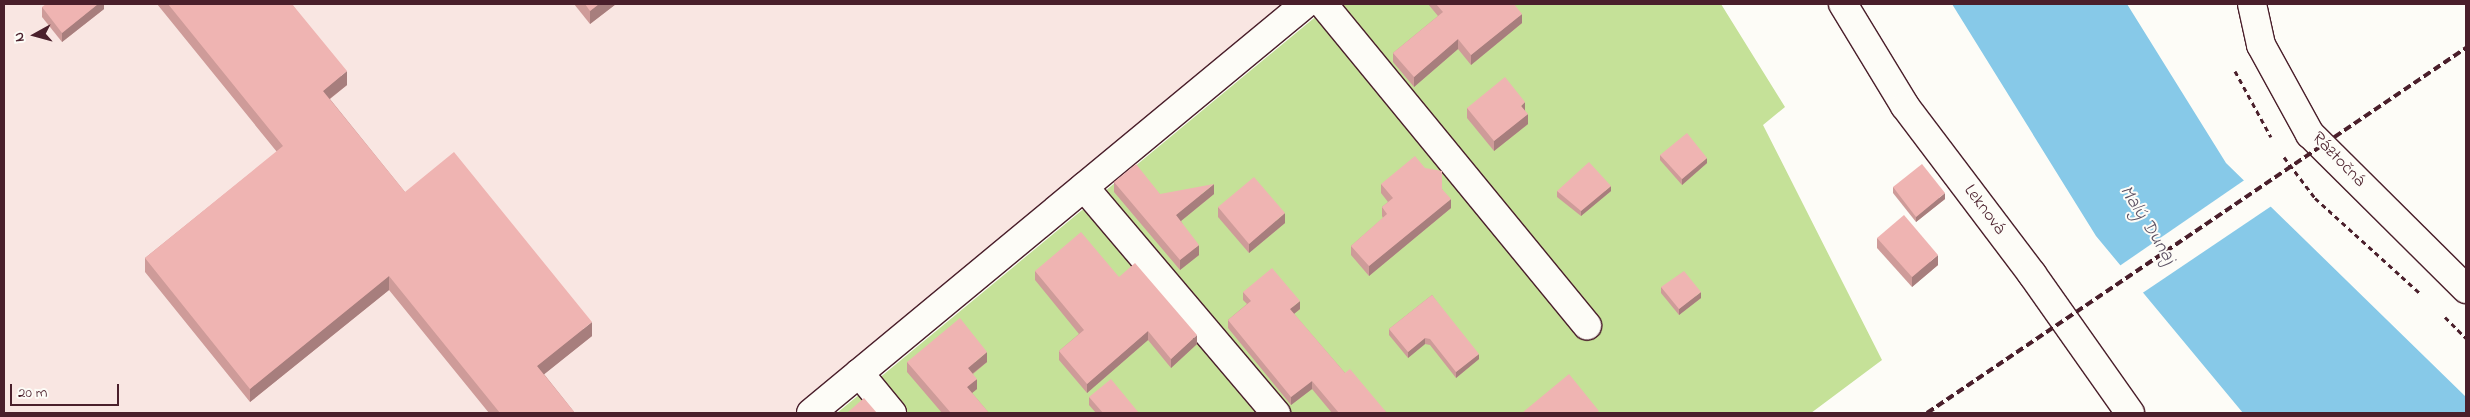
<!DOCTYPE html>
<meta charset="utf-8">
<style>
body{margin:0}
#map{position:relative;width:2470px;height:417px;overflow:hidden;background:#fdfcf7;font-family:"Indie Flower",sans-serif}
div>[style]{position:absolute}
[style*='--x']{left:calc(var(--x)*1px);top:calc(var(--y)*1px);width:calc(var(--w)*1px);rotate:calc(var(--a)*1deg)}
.built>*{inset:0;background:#f9e6e2}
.green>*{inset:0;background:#c5e198}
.water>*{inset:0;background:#87c9e8}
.pier>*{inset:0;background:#fdfcf7}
.path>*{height:3px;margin-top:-1.5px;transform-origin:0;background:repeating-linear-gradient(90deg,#4a1f2b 0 5px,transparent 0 9px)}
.roads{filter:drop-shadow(1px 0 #4a1f2b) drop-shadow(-1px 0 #4a1f2b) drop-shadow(0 1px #4a1f2b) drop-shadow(0 -1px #4a1f2b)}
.minor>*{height:28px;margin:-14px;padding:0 14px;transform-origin:14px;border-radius:14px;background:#fdfcf7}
.secondary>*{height:28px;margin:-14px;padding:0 14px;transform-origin:14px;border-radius:14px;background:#fdfcf7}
.rail>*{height:4px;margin-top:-2px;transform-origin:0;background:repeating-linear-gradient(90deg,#4a1f2b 0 8px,transparent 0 12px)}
.wall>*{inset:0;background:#ce9b99}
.shaded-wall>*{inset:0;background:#a77e7d}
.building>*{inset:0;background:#efb4b2}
span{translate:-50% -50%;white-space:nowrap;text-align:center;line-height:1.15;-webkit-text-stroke:4px #fdfcf7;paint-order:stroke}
.street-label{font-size:18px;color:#4a1f2b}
.water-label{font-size:19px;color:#5c5264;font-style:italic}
.frame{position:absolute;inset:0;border:5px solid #4a1f2b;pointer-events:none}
.north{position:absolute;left:10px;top:10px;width:50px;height:50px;-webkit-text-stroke:4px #fdfcf7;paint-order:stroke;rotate:263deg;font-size:14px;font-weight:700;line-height:20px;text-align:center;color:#4a1f2b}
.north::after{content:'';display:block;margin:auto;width:18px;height:22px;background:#4a1f2b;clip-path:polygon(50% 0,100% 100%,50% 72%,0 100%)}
.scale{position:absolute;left:10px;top:384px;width:109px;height:22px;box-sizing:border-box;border:2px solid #4a1f2b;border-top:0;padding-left:6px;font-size:15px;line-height:18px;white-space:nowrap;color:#4a1f2b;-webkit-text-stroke:4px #fdfcf7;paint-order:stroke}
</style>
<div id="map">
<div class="built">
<div style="clip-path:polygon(4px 4px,1291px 4px,797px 413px,4px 413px)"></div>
</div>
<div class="green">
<div style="clip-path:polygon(1331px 4px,1721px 4px,1785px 107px,1763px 125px,1882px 360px,1811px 413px,837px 413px)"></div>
</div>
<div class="water">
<div style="clip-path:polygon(1952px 4px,2127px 4px,2226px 163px,2466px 397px,2466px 413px,2243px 413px,2096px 236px)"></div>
</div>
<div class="pier">
<div style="clip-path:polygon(2246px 179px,2273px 205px,2141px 294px,2118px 267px)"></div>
</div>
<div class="path">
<div style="--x:2235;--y:71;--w:75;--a:61.4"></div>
<div style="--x:2284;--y:157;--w:51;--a:52.9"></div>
<div style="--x:2315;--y:198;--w:143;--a:42.2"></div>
<div style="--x:2445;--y:317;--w:30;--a:45"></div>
</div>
<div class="roads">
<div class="minor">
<div style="--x:1323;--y:4;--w:416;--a:50.6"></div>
<div style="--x:1843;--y:4;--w:119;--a:58.7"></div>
<div style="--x:1905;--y:106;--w:211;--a:52.9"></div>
<div style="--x:2032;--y:274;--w:170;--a:54.8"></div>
<div style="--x:1084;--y:187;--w:297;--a:49.7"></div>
<div style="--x:859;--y:373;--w:52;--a:50.5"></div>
<div style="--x:811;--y:413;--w:641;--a:-39.62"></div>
</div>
<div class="secondary">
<div style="--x:2252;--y:4;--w:42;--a:77.6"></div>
<div style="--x:2261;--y:45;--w:102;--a:61.2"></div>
<div style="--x:2310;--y:134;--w:220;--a:44.8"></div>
</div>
</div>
<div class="rail">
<div style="--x:1927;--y:413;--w:651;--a:-34.11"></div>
</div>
<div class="wall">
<div style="clip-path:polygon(104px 4px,104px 9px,62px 42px,42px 17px,42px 7px)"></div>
<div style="clip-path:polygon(157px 4px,292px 4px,347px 85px,330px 99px,405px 192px,592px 336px,544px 374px,575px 413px,489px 413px,389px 290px,250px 402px,145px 272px,145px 258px,277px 152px)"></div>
<div style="clip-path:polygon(574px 4px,616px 4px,590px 24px)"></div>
<div style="clip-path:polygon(1428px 4px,1514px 4px,1522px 23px,1471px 65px,1458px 49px,1414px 87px,1393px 62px,1393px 53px,1438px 16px)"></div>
<div style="clip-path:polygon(1467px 108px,1525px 110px,1528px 124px,1494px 151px,1467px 118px)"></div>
<div style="clip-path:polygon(1660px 155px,1707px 163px,1682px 185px,1660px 160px)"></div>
<div style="clip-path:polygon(1114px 182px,1160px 194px,1214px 194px,1181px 221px,1199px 255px,1180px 270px,1114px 192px)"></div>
<div style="clip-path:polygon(1381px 184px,1442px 189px,1451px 208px,1369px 276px,1351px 255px,1351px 246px,1383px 218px,1382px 216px,1382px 207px,1388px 202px,1381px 193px)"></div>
<div style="clip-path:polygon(1893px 187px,1945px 199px,1916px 222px,1893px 193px)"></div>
<div style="clip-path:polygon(1557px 191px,1611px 191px,1581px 216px,1557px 197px)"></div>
<div style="clip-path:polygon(1218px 207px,1285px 223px,1249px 253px,1218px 217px)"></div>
<div style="clip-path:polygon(1877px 238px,1938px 265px,1912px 287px,1877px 248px)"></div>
<div style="clip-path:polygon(1035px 271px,1119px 277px,1197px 344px,1171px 368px,1148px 340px,1087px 393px,1059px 360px,1059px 351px,1079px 334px,1035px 280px)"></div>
<div style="clip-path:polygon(1661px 287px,1701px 298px,1679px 315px,1661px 293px)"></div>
<div style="clip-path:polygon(1243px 292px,1300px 309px,1294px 314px,1345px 373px,1387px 413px,1332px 413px,1312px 389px,1291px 405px,1228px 328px,1228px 320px,1247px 304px,1243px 300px)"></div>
<div style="clip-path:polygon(1432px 295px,1479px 359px,1456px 378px,1430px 345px,1425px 344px,1408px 358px,1389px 335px,1389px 329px)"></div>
<div style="clip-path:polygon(907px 362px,987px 362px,973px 374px,977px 389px,972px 393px,989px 413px,942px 413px,907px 372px)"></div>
<div style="clip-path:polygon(1089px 397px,1139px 413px,1096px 413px,1089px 405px)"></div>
</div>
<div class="shaded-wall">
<div style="clip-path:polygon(98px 4px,104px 4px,104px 9px,62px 42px,62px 33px)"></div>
<div style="clip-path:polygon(599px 4px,616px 4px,590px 24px,590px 11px)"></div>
<div style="clip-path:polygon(1522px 14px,1522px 23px,1471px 65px,1471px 55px)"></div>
<div style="clip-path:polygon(1458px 39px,1458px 49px,1414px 87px,1414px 77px)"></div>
<div style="clip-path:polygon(347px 71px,347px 85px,323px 104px,323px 91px)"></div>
<div style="clip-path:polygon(1525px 102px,1525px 112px,1521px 106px)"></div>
<div style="clip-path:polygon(1528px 114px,1528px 124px,1494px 151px,1494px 141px)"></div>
<div style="clip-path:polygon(1707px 158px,1707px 163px,1682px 185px,1682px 179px)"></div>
<div style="clip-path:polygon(1214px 184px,1214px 194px,1176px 225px,1176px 215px)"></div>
<div style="clip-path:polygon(1611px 186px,1611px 191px,1581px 216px,1581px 211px)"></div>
<div style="clip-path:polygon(1945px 193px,1945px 199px,1916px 222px,1916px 217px)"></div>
<div style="clip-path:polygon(1451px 199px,1451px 208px,1369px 276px,1369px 266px)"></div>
<div style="clip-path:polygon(1285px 213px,1285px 223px,1249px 253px,1249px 244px)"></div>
<div style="clip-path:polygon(1199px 245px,1199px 255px,1180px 270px,1180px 260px)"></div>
<div style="clip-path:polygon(1938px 255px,1938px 265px,1912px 287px,1912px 277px)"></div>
<div style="clip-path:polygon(389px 276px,389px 290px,250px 402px,250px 389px)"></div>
<div style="clip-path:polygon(1701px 292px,1701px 298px,1679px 315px,1679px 309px)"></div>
<div style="clip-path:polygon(1300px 301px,1300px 309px,1290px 317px,1290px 309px)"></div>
<div style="clip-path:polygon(592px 322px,592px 336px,537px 380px,537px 366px)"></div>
<div style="clip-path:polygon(1148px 331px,1148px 340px,1087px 393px,1087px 384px)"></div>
<div style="clip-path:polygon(1197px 335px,1197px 344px,1171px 368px,1171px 359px)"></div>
<div style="clip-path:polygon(1425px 338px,1425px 344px,1408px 358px,1408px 352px)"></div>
<div style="clip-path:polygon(987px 352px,987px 362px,968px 377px,968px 368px)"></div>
<div style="clip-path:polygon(1479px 354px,1479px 359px,1456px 378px,1456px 372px)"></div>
<div style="clip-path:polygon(977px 379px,977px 389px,967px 397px,967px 387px)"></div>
<div style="clip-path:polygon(1312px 381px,1312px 389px,1291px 405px,1291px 397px)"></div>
</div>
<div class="building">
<div style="clip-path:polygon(46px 4px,98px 4px,62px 33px,42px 7px)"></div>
<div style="clip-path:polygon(168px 4px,292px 4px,347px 71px,323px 91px,405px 192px,454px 152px,592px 322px,537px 366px,575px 413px,500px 413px,389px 276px,250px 389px,145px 258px,283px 146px)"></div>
<div style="clip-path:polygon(585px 4px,599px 4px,590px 11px)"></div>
<div style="clip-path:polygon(1436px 4px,1514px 4px,1522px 14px,1471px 55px,1458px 39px,1414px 77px,1393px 53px,1443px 12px)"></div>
<div style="clip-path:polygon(1505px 77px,1525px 102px,1521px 106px,1528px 114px,1494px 141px,1467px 108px)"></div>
<div style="clip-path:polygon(1687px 133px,1707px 158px,1682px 179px,1660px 155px)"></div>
<div style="clip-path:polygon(1415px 156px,1425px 168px,1442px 171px,1442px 189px,1451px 199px,1369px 266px,1351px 246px,1387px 214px,1382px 207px,1393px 198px,1381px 184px)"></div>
<div style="clip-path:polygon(1589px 162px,1611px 186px,1581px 211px,1557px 191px)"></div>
<div style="clip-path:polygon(1136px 164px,1160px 194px,1214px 184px,1176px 215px,1199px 245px,1180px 260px,1114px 182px)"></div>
<div style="clip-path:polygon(1922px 164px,1945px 193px,1916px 217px,1893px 187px)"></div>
<div style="clip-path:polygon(1254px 177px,1285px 213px,1249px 244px,1218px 207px)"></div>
<div style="clip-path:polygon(1904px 215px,1938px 255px,1912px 277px,1877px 238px)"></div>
<div style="clip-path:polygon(1081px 232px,1119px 277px,1135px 263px,1197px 335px,1171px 359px,1148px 331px,1087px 384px,1059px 351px,1084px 330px,1035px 271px)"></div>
<div style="clip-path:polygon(1272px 268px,1300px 301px,1290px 309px,1345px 373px,1350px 369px,1387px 413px,1339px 413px,1312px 381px,1291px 397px,1228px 320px,1251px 301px,1243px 292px)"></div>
<div style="clip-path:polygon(1684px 271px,1701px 292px,1679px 309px,1661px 287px)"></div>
<div style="clip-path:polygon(1432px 295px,1479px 354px,1456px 372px,1430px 339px,1425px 338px,1408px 352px,1389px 329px)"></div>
<div style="clip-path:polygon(960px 318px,987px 352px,968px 368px,977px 379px,967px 387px,989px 413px,951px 413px,907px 362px)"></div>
<div style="clip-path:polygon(1569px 374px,1599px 411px,1596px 413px,1522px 413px)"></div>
<div style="clip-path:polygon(1111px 379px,1139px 413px,1103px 413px,1089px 397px)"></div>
<div style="clip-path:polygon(864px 398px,877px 413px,847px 413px)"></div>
</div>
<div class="street-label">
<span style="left:2338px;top:160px;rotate:46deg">Ráztočná</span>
<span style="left:1984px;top:210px;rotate:53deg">Leknová</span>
</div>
<div class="water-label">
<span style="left:2147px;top:225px;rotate:58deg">Malý Dunaj</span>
</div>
<div class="frame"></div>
<div class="north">N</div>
<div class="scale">20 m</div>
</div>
